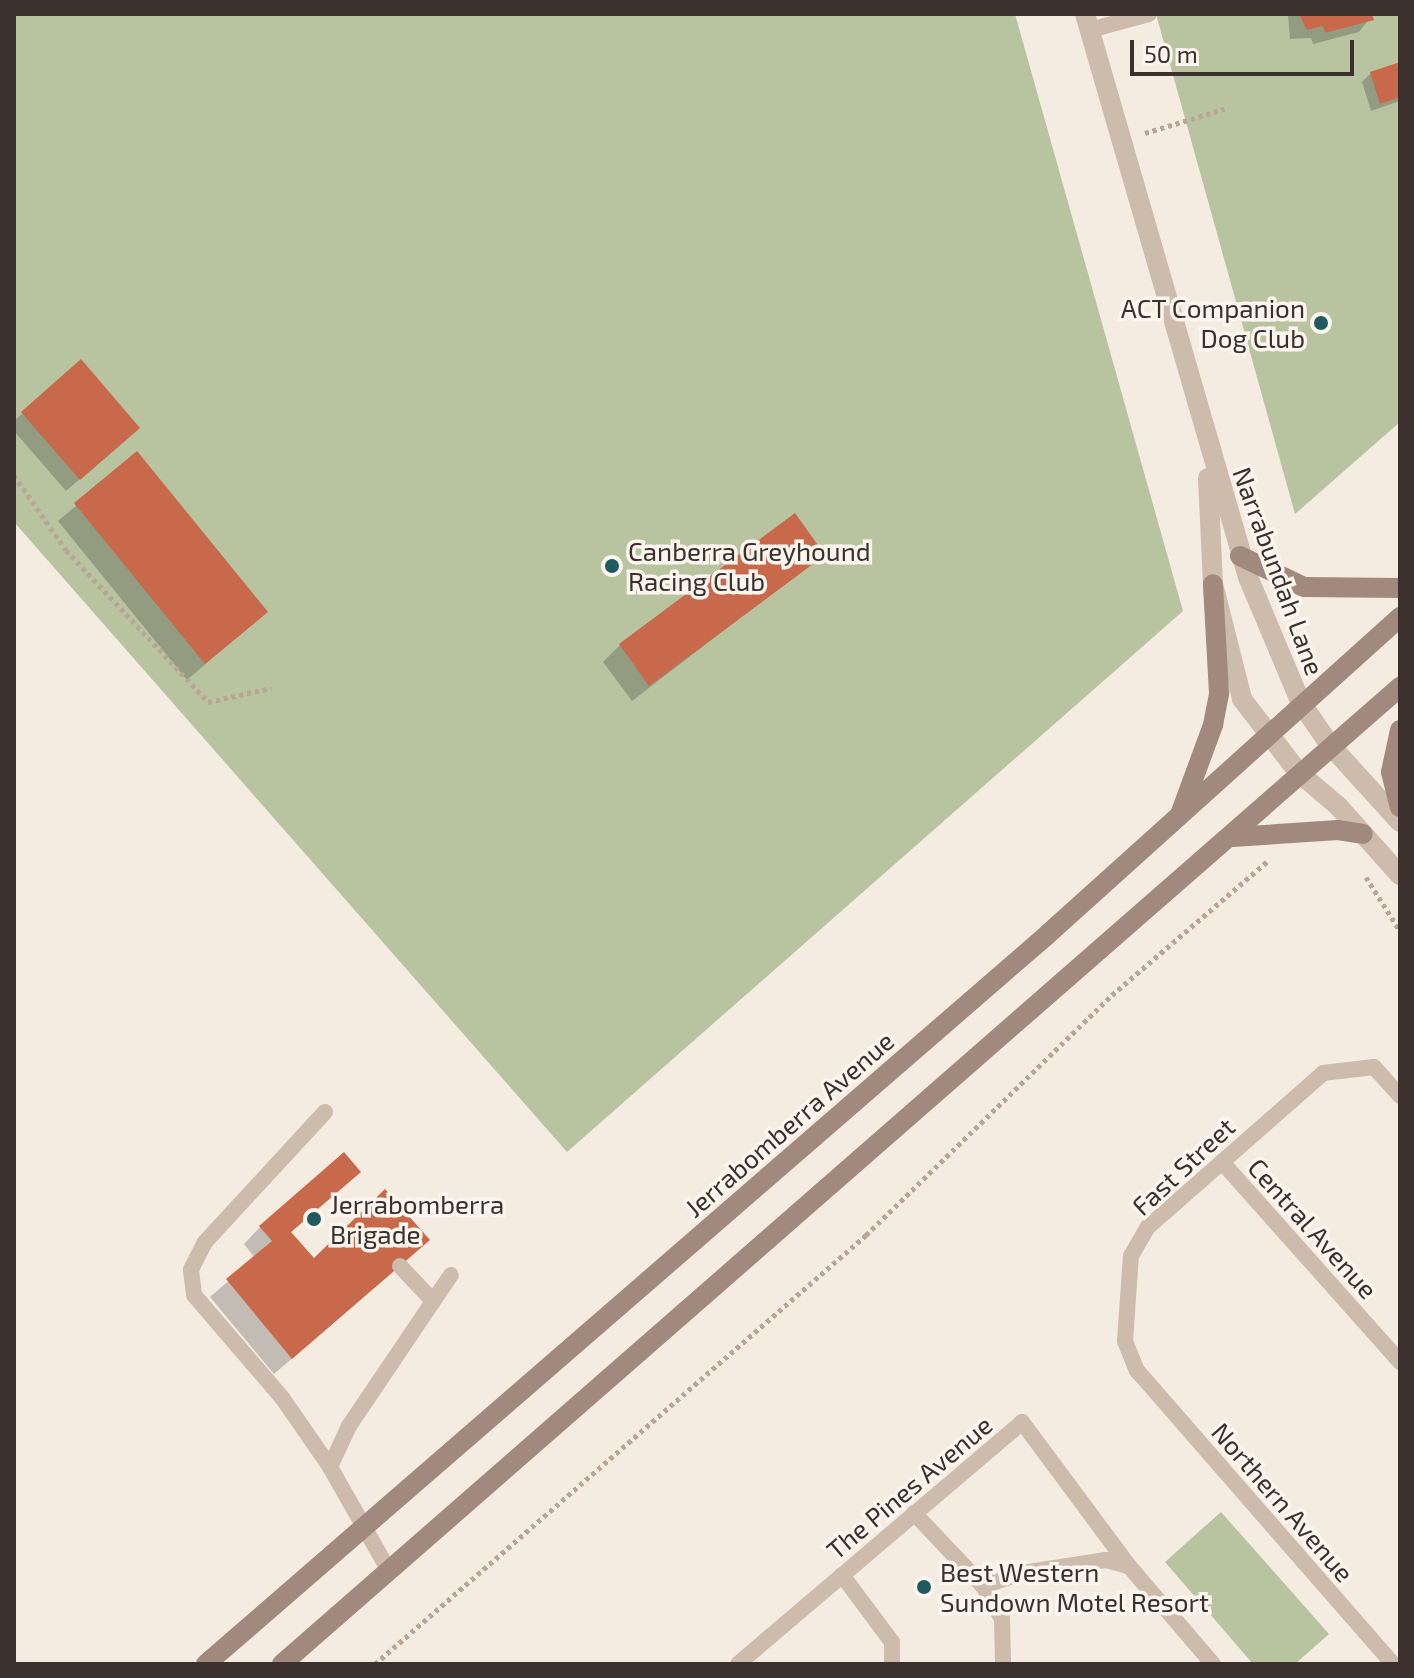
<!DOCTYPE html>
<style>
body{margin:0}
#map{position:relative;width:1414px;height:1678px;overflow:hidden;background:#f4ebe1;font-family:"Exo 2",sans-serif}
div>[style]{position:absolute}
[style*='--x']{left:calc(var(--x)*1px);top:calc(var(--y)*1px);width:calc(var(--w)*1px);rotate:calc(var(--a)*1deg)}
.green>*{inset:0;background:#b8c4a0}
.shadow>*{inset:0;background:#0003}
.building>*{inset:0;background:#c8694b}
.path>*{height:5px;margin-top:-2.5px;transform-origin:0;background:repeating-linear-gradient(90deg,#b9a596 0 4px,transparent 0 8px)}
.lane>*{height:16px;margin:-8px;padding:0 8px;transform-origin:8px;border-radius:8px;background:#cdbbac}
.street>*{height:20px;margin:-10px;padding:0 10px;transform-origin:10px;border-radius:10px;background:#cdbbac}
.secondary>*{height:20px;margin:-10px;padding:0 10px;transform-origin:10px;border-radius:10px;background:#a18a7d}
.dots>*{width:22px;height:22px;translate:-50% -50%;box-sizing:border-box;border:4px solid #fbf5ee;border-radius:50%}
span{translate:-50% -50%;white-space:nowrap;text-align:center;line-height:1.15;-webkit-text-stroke:7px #fbf5ee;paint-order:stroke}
.poi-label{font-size:26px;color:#3b302b}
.right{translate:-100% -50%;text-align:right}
.left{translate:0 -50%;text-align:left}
.street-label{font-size:26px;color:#3b302b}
.frame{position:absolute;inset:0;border:16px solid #3b302b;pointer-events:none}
.scale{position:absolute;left:1130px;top:40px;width:224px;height:36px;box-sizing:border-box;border:4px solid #3b302b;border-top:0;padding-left:10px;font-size:24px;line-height:28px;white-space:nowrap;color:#3b302b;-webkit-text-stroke:6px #fbf5ee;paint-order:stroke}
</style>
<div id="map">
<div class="green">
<div style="clip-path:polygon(14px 14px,1015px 14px,1183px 611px,567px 1152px,14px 522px)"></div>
<div style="clip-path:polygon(1156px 14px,1400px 14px,1400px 422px,1295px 514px)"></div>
<div style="clip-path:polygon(1221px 1512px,1329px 1634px,1295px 1664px,1253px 1664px,1165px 1562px)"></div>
</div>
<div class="shadow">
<div style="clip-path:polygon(1279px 14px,1373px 14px,1359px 32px,1313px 44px,1311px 38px,1290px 39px,1288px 16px)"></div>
<div style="clip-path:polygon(1400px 64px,1400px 101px,1371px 111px,1362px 82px,1371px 73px)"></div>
<div style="clip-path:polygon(81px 362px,125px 440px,66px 491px,14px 431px,14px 421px)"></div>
<div style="clip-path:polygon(137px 454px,266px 612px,187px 680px,58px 521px)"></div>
<div style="clip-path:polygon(822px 555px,632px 701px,603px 662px,620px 645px)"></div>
<div style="clip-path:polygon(359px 1172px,289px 1234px,314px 1261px,410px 1257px,274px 1374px,210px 1297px,255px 1258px,244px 1244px,260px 1227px)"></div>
</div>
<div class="building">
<div style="clip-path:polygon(1299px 14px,1372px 14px,1374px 20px,1325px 33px,1323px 26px,1307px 30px)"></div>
<div style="clip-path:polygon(1400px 62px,1400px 97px,1380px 104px,1370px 72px)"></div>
<div style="clip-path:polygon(81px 359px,140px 428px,80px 480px,21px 412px)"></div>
<div style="clip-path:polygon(137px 451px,268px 612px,205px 664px,74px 503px)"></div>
<div style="clip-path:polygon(795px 513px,825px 555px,649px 686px,619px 644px)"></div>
<div style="clip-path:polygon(344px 1152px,361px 1172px,291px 1232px,314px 1258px,385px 1189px,430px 1240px,292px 1359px,226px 1279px,272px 1241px,259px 1226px)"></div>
</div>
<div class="path">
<div style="--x:1145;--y:133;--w:83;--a:-16.9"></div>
<div style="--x:14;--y:475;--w:91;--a:55.3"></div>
<div style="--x:66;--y:550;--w:208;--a:46.9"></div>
<div style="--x:208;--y:702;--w:65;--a:-12.5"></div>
<div style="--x:1366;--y:877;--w:64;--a:57.8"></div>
<div style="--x:375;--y:1664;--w:652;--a:-41.14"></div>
<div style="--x:866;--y:1235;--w:344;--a:-44.3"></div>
<div style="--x:1112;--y:995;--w:207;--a:-40.7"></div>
</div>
<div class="lane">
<div style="--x:1090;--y:30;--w:61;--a:-15.2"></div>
<div style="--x:325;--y:1112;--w:177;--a:132.7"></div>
<div style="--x:205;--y:1242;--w:31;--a:117"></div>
<div style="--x:191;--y:1270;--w:25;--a:83"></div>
<div style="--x:194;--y:1295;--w:137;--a:49.4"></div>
<div style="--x:283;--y:1399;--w:83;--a:55.3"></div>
<div style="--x:330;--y:1467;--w:120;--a:60.4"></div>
<div style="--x:1222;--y:1162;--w:268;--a:48.3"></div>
<div style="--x:400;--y:1266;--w:48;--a:46.7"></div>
<div style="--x:330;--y:1467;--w:45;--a:-65.1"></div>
<div style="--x:349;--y:1426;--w:182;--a:-56"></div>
<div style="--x:914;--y:1513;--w:100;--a:46.6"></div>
<div style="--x:983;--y:1586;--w:38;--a:60"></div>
<div style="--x:1002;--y:1619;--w:45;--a:88.7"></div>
<div style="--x:842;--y:1575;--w:84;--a:53.3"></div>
<div style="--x:892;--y:1642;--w:22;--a:90"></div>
<div style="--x:983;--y:1586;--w:41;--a:-18.4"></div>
<div style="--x:1022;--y:1573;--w:85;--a:-8.8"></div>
<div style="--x:1106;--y:1560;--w:24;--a:15"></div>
<div style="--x:738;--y:1664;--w:373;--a:-40.4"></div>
<div style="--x:1022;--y:1422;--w:179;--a:53.4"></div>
<div style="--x:1129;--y:1566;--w:129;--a:49.4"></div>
<div style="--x:1393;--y:1664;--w:389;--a:-131.1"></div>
<div style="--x:1137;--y:1371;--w:32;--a:-112"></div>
<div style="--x:1125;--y:1341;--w:85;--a:-86"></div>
<div style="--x:1131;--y:1256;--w:34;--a:-60"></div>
<div style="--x:1148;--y:1227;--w:233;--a:-41.3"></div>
<div style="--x:1323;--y:1073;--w:51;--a:-6.7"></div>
<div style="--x:1374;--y:1067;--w:39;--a:48"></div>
</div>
<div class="street">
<div style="--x:1085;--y:14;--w:586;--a:73.85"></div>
<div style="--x:1248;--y:577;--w:137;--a:67.2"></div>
<div style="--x:1301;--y:703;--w:51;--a:55.4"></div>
<div style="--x:1330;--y:745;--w:104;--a:47.7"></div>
<div style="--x:1208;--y:478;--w:106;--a:87.3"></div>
<div style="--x:1213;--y:584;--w:119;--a:75.8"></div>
<div style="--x:1242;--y:699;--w:92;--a:52.5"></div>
<div style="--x:1298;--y:772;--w:52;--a:40.4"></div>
<div style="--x:1338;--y:806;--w:93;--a:48.1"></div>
</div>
<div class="secondary">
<div style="--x:1240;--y:556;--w:71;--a:25.8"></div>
<div style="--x:1304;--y:587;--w:96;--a:0.6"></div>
<div style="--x:1400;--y:730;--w:43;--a:102.1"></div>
<div style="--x:1391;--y:772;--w:36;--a:76"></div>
<div style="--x:1181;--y:812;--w:93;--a:-69.8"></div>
<div style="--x:1213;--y:725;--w:33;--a:-79"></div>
<div style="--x:1219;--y:693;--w:109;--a:-93.2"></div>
<div style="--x:1233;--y:837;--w:105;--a:-3.8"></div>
<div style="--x:1338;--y:830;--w:25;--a:9"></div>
<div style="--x:206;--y:1664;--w:1114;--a:-40.92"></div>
<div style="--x:1048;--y:934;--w:474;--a:-42"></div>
<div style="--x:282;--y:1664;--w:1485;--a:-41.15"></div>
</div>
<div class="dots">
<div style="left:1321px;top:323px;background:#1f5a5e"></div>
<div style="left:612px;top:566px;background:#1f5a5e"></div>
<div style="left:314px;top:1219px;background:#1f5a5e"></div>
<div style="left:924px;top:1587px;background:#1f5a5e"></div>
</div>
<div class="poi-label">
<span class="right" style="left:1305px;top:323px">ACT Companion<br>Dog Club</span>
<span class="left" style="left:628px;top:566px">Canberra Greyhound<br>Racing Club</span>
<span class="left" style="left:330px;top:1219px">Jerrabomberra<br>Brigade</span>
<span class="left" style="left:940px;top:1587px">Best Western<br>Sundown Motel Resort</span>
</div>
<div class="street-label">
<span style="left:1279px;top:571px;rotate:70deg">Narrabundah Lane</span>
<span style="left:789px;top:1124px;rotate:-41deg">Jerrabomberra Avenue</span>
<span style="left:1183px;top:1166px;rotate:-43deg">Fast Street</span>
<span style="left:1313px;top:1228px;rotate:48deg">Central Avenue</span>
<span style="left:909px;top:1487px;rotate:-40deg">The Pines Avenue</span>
<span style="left:1283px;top:1502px;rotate:49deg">Northern Avenue</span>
</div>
<div class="frame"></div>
<div class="scale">50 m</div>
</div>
